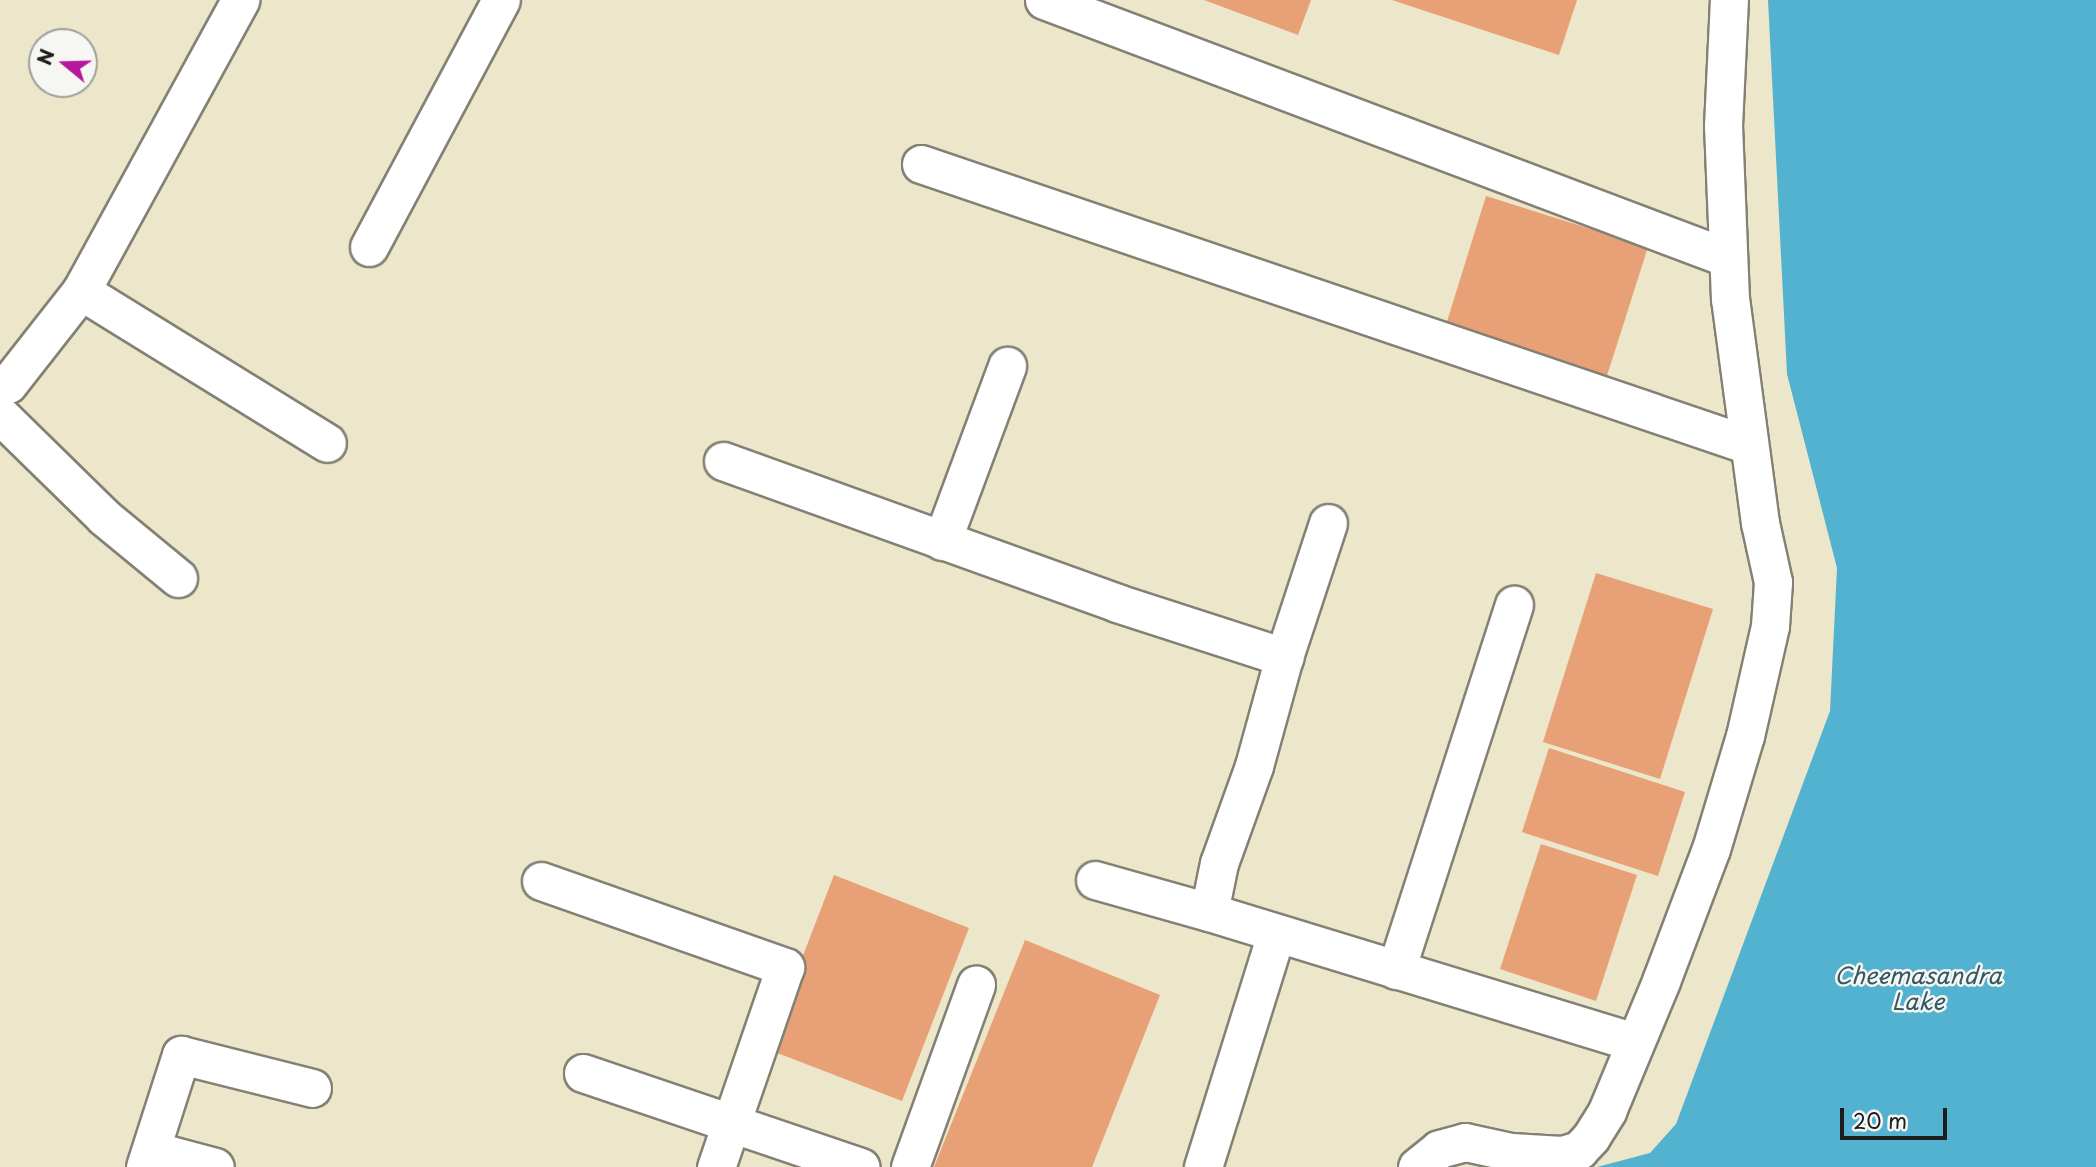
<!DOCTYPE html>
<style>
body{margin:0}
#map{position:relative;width:2096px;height:1167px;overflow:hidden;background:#ece6cb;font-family:"Playpen Sans",sans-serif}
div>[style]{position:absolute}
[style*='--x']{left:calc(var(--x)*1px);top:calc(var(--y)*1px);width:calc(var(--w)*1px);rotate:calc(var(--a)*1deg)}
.water>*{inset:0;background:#52b2d0}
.building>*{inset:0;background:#e8a076}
.roads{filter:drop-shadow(2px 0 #848174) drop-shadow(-2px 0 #848174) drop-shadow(0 2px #848174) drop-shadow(0 -2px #848174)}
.minor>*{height:37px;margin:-18.5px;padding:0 18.5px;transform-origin:18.5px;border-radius:18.5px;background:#fff}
span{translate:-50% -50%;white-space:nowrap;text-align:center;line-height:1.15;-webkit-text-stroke:5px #f6f6f2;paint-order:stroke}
.water-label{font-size:23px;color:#325864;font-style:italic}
.north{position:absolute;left:28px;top:28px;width:70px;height:70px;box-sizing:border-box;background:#f6f6f2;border:2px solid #9f9f9c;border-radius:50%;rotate:289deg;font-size:19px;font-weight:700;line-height:28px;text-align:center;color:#1c1c1c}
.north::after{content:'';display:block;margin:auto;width:24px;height:32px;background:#b5179e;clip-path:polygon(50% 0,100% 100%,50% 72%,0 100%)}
.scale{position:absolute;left:1840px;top:1108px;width:107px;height:32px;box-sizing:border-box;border:4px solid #1c1c1c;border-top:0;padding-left:9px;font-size:21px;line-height:24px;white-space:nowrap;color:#1c1c1c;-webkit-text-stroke:5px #f6f6f2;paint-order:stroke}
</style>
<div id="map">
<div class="water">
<div style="clip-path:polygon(1768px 0,2096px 0,2096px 1167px,1597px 1167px,1650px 1153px,1676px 1124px,1830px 711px,1837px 568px,1787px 374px)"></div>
</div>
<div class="building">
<div style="clip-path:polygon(1204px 0,1311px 0,1298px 35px)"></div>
<div style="clip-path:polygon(1392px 0,1577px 0,1559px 55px)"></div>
<div style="clip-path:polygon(1486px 196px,1648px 247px,1605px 382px,1444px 331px)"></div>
<div style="clip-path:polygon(1596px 573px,1713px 609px,1660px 779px,1543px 742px)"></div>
<div style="clip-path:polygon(1549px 748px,1685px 792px,1658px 876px,1522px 832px)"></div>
<div style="clip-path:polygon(1541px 844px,1637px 875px,1596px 1001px,1500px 969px)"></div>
<div style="clip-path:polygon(834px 875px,969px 928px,902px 1101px,767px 1049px)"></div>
<div style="clip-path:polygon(1025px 940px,1160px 995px,1092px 1167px,934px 1167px)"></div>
</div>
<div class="roads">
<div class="minor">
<div style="--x:1044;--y:0;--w:731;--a:20.67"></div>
<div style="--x:921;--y:164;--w:874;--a:18.75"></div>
<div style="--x:369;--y:247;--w:280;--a:-61.9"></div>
<div style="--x:81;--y:291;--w:289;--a:31.7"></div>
<div style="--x:0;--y:386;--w:8;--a:-14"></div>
<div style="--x:8;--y:384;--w:118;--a:-51.9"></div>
<div style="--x:81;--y:291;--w:332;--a:-61.3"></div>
<div style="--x:0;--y:415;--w:146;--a:44.4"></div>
<div style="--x:104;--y:517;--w:96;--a:39.5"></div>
<div style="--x:723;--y:461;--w:419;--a:19.8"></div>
<div style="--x:1117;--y:603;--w:176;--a:17.9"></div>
<div style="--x:1284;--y:657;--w:113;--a:105.4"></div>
<div style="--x:1254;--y:766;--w:103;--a:109.8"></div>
<div style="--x:1219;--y:863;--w:50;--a:101.5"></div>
<div style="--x:1209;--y:912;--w:445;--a:17"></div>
<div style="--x:942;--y:541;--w:187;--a:-69.6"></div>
<div style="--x:1284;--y:657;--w:141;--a:-71.8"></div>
<div style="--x:1095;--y:880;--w:118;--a:15.7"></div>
<div style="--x:541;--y:881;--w:259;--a:19.4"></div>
<div style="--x:785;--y:967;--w:212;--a:109"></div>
<div style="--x:1396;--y:970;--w:384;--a:-72.1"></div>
<div style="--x:583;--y:1073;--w:293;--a:18.7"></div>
<div style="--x:151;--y:1150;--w:66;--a:14.9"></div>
<div style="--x:145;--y:1167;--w:118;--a:-72.2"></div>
<div style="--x:181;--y:1055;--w:135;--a:14.1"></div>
<div style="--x:910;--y:1167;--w:194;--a:-70.1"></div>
<div style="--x:1203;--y:1167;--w:244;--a:-72.6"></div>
<div style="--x:1417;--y:1167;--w:28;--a:-39"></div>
<div style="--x:1439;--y:1149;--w:27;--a:-15"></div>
<div style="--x:1465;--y:1142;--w:47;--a:12.3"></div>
<div style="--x:1511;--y:1152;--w:51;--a:3.4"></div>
<div style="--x:1562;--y:1155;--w:18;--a:-16"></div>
<div style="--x:1579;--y:1150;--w:18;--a:-47"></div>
<div style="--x:1591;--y:1137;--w:31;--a:-58"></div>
<div style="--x:1607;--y:1111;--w:141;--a:-67.4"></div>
<div style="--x:1661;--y:981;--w:141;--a:-69.3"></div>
<div style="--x:1711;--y:849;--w:118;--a:-73.3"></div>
<div style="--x:1745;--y:736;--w:113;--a:-77.2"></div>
<div style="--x:1770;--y:626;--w:44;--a:-86.1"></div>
<div style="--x:1773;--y:582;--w:60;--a:-102.4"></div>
<div style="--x:1760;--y:523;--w:226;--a:-97.6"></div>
<div style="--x:1730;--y:299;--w:173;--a:-92.3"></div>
<div style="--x:1723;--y:126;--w:126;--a:-87.3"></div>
</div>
</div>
<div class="water-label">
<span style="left:1918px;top:988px">Cheemasandra<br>Lake</span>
</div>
<div class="north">N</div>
<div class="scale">20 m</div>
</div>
